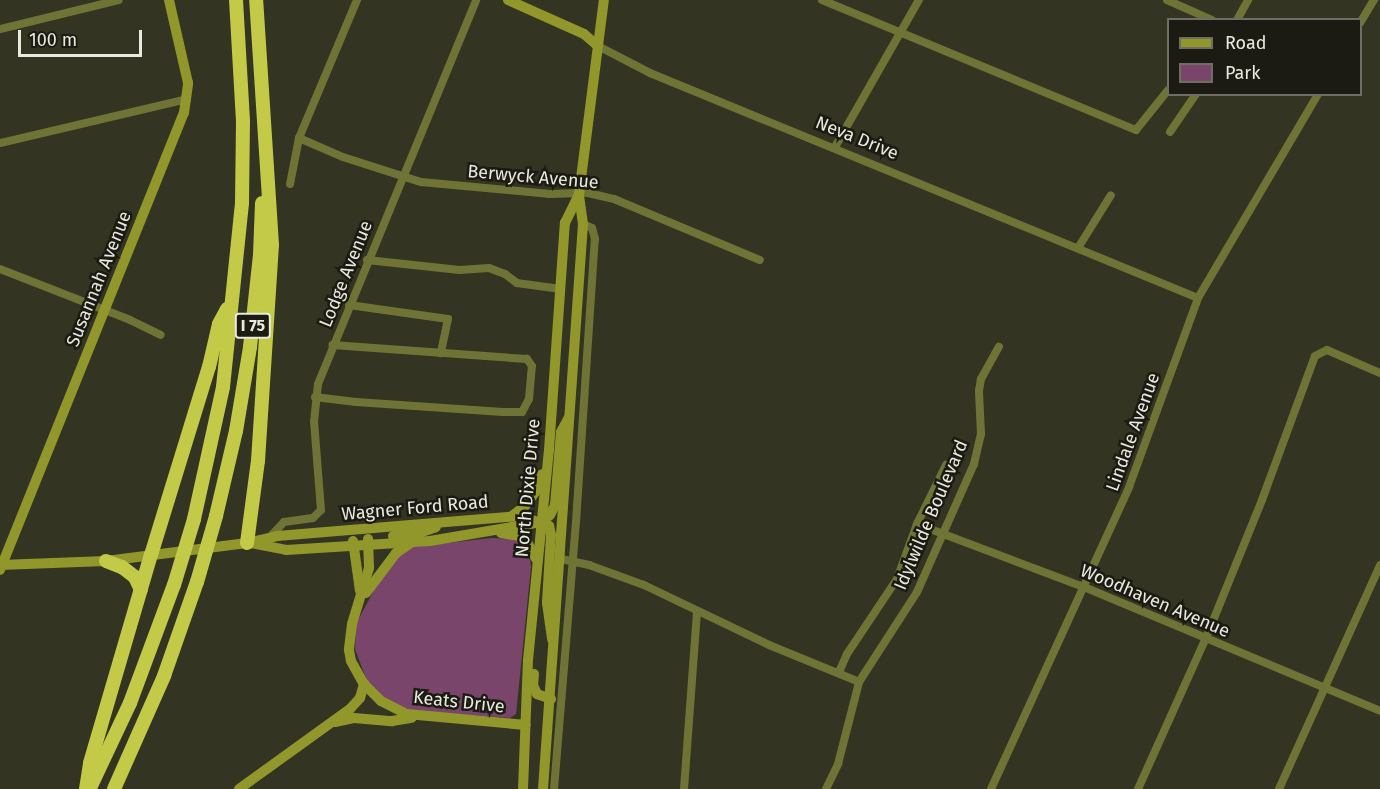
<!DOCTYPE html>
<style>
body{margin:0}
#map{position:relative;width:1380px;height:789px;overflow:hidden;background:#333522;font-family:"Fira Sans",sans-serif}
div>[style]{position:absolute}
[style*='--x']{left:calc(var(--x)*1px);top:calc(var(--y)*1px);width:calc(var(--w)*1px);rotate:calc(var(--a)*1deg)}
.green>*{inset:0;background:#7a456b}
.street>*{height:8px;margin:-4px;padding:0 4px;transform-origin:4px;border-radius:4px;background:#6f7436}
.secondary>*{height:10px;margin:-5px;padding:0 5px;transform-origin:5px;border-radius:5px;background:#92972b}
.highway>*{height:14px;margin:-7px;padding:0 7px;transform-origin:7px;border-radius:7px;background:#c3ca48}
.highway-bridge>*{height:14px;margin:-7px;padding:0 7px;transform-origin:7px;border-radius:7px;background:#c3ca48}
span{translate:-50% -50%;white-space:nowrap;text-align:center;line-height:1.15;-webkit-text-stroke:5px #1b1b13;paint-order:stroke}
.shield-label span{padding:2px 4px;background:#1b1b13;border:2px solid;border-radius:4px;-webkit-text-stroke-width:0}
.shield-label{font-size:16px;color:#e9eade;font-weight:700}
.street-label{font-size:18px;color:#e9eade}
.legend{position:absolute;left:1167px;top:18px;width:195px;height:78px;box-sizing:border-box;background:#1b1b13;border:2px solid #6d6e64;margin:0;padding:8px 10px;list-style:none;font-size:18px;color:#e9eade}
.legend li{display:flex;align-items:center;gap:12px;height:30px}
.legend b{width:30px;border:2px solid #6d6e64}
.scale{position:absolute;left:18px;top:30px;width:124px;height:27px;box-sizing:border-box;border:3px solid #e9eade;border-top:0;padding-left:8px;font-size:18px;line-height:21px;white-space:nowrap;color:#e9eade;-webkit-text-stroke:4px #1b1b13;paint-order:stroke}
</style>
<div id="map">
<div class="green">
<div style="clip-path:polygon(491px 538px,513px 539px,523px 543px,529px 550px,531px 567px,516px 714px,510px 718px,415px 711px,398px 707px,382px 697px,368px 684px,355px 649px,356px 624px,381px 577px,402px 552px,412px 547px)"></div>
</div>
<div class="street">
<div style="--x:822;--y:0;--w:340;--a:22.5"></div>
<div style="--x:1136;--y:130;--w:51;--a:-51.3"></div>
<div style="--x:1167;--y:0;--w:49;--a:24"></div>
<div style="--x:1237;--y:20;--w:23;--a:-61"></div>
<div style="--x:1360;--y:23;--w:27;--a:-59"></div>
<div style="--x:0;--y:29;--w:122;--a:-13.7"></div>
<div style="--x:598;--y:46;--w:59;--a:27.4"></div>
<div style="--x:650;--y:73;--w:592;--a:22.32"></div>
<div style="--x:1170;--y:132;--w:46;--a:-55.6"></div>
<div style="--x:299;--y:138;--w:48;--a:23.4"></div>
<div style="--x:343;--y:157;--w:82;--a:17.8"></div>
<div style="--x:421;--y:182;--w:130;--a:5.3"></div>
<div style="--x:550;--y:194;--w:38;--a:-2"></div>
<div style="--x:588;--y:193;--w:27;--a:13"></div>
<div style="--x:614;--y:199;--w:158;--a:22.7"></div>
<div style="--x:0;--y:143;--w:192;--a:-13.2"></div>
<div style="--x:835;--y:147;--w:169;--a:-60.3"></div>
<div style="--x:290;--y:184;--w:47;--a:-78.9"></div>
<div style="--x:299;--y:138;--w:150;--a:-67.2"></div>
<div style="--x:1078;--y:248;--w:62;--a:-58.1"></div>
<div style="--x:367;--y:260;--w:93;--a:6.2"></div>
<div style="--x:459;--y:270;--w:30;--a:-4"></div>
<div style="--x:489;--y:268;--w:17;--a:21"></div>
<div style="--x:505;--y:274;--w:15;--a:37"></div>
<div style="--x:517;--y:283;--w:44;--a:7.8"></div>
<div style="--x:0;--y:269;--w:140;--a:21.4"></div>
<div style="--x:130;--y:320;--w:34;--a:26"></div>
<div style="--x:349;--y:305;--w:100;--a:8"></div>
<div style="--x:448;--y:319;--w:35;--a:102"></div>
<div style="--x:315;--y:397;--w:41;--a:7"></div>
<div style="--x:356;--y:402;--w:147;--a:3.9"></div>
<div style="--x:503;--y:412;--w:19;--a:0"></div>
<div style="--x:522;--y:412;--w:15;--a:-62"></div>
<div style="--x:529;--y:399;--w:33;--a:-85"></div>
<div style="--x:532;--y:366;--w:9;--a:-126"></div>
<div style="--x:527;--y:359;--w:195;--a:-175.9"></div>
<div style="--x:917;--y:524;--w:178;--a:20.7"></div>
<div style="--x:1084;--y:587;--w:321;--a:22.7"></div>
<div style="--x:269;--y:538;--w:22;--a:-47"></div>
<div style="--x:284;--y:522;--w:29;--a:-8"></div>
<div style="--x:313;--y:518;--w:11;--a:-45"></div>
<div style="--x:321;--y:510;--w:88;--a:-94.5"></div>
<div style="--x:314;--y:422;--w:38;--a:-84"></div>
<div style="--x:318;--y:384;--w:415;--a:-67.6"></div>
<div style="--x:561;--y:559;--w:29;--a:12"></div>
<div style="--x:589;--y:565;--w:59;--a:20"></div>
<div style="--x:644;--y:585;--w:139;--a:25.6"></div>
<div style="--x:769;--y:645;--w:97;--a:22.3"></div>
<div style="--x:839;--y:672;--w:20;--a:-66"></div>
<div style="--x:847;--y:654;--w:90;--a:-56.3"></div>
<div style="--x:897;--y:579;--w:59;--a:-70"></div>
<div style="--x:917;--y:524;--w:66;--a:-63.8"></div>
<div style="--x:554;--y:789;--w:268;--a:-85.3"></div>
<div style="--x:576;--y:522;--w:284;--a:-86.2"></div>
<div style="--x:595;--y:239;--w:11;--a:-105"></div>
<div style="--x:592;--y:228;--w:10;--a:-156"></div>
<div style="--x:684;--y:789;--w:178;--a:-85.8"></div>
<div style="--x:826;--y:789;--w:28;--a:-64"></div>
<div style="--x:838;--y:764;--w:85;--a:-75.6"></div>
<div style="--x:859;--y:682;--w:107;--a:-57.2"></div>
<div style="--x:917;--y:592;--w:140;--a:-66"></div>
<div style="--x:974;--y:464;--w:31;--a:-77"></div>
<div style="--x:981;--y:434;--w:43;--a:-92.7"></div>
<div style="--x:979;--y:391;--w:12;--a:-81"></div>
<div style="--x:981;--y:379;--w:37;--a:-61"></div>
<div style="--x:991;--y:789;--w:332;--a:-65.4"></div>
<div style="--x:1129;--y:487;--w:201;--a:-69.9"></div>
<div style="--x:1198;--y:298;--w:237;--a:-59.5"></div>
<div style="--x:1138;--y:789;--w:166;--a:-65.8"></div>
<div style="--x:1206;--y:638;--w:149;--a:-67.9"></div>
<div style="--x:1262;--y:500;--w:153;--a:-69.8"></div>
<div style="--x:1315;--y:356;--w:13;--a:-27"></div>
<div style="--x:1327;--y:350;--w:58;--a:23.5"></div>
<div style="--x:1279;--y:789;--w:246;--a:-65.7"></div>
</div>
<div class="secondary">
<div style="--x:508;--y:0;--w:83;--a:24.1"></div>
<div style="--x:584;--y:34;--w:18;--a:41"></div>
<div style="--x:512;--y:516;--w:16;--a:-38"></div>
<div style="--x:525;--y:506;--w:17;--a:-54"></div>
<div style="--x:535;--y:492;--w:19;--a:-69"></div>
<div style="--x:501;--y:533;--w:18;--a:9"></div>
<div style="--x:519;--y:536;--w:10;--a:37"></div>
<div style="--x:527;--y:542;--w:19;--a:62"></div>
<div style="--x:393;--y:536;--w:23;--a:-5"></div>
<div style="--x:416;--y:534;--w:21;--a:-19"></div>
<div style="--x:368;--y:539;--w:29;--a:88"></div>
<div style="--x:369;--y:568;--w:59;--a:106.9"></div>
<div style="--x:352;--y:624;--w:26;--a:97"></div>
<div style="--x:349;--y:650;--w:11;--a:80"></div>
<div style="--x:351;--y:661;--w:26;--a:61"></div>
<div style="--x:364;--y:684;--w:24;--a:45"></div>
<div style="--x:381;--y:701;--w:29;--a:27"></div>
<div style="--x:407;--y:714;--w:119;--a:5.3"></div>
<div style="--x:353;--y:541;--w:50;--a:82"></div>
<div style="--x:251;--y:543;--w:36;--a:11"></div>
<div style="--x:286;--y:550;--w:144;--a:-3.6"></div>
<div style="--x:430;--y:541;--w:113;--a:-9.7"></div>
<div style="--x:541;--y:522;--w:11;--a:-38"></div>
<div style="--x:550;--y:515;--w:11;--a:-63"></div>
<div style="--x:555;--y:505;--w:73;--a:-85.3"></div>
<div style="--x:561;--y:432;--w:15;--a:-62"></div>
<div style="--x:0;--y:565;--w:106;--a:-2.2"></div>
<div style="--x:106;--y:561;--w:142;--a:-7.3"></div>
<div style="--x:247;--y:543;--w:31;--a:-13"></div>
<div style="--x:277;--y:536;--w:244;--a:-4.7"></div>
<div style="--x:520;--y:516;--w:31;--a:19"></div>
<div style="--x:549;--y:526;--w:9;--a:77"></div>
<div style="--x:551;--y:535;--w:68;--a:93.4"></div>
<div style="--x:547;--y:603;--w:37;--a:82"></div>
<div style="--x:0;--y:570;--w:493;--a:-68.1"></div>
<div style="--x:184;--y:113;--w:30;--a:-82"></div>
<div style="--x:188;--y:83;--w:85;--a:-102.9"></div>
<div style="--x:366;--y:593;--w:50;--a:-53.1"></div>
<div style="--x:396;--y:553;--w:18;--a:-34"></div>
<div style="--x:534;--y:674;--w:11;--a:95"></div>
<div style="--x:533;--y:685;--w:10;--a:66"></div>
<div style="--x:537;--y:694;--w:15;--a:20"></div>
<div style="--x:335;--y:722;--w:19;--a:-12"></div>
<div style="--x:354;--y:718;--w:38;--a:5"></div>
<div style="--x:392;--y:721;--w:20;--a:-9"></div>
<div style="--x:239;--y:789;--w:137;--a:-35.8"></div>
<div style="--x:350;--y:709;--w:15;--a:-48"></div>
<div style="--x:360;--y:698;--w:15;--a:-74"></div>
<div style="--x:523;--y:789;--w:129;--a:-87.8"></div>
<div style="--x:528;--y:660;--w:211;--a:-84.3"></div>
<div style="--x:549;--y:450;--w:228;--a:-86"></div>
<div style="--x:565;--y:223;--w:32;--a:-64"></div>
<div style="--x:543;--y:789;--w:566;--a:-85.95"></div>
<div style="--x:583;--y:224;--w:30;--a:-98"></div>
<div style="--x:579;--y:194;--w:196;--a:-82.7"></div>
</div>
<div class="highway">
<div style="--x:216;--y:516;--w:87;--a:-76.8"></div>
<div style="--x:236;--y:431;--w:85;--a:-80.5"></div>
<div style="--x:250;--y:347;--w:93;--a:-83.8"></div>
<div style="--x:260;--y:255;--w:52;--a:-87.8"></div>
<div style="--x:194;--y:519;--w:135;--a:-77.6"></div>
<div style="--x:223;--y:387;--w:185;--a:-84.1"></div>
<div style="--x:242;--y:203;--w:82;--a:-89.3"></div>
<div style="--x:243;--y:121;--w:121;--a:-93.3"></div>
<div style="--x:247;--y:543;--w:83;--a:-82.4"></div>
<div style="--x:258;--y:461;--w:216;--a:-86.3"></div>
<div style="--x:272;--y:245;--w:246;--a:-93.7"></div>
<div style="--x:106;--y:561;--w:17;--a:21"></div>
<div style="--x:122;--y:567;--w:16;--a:38"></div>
<div style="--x:135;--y:577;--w:14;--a:65"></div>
<div style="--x:90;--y:788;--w:94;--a:-64.8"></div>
<div style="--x:130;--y:703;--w:126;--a:-69.6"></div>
<div style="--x:86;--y:789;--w:26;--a:-81"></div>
<div style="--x:90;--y:763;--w:217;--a:-73.7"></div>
<div style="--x:151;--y:555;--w:197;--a:-72.9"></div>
<div style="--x:209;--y:367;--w:44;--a:-76.9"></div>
<div style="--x:219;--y:324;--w:17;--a:-62"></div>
<div style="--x:114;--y:789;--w:124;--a:-66.1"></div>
<div style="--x:164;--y:676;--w:100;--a:-70.7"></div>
</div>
<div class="highway-bridge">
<div style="--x:197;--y:582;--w:69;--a:-73.9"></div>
<div style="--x:174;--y:585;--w:69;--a:-73.1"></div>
</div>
<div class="shield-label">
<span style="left:253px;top:326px">I 75</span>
</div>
<div class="street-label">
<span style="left:857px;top:138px;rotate:22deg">Neva Drive</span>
<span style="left:533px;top:177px;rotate:5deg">Berwyck Avenue</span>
<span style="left:346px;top:274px;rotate:-68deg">Lodge Avenue</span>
<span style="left:99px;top:279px;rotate:-68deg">Susannah Avenue</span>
<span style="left:1133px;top:432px;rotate:-70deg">Lindale Avenue</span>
<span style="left:528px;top:488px;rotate:-85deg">North Dixie Drive</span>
<span style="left:415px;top:508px;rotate:-5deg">Wagner Ford Road</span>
<span style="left:931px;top:515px;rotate:-67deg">Idylwilde Boulevard</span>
<span style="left:1155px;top:601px;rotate:23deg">Woodhaven Avenue</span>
<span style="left:459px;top:702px;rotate:6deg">Keats Drive</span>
</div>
<ul class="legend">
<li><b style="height:8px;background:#92972b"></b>Road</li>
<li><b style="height:16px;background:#7a456b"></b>Park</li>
</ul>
<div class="scale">100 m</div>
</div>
